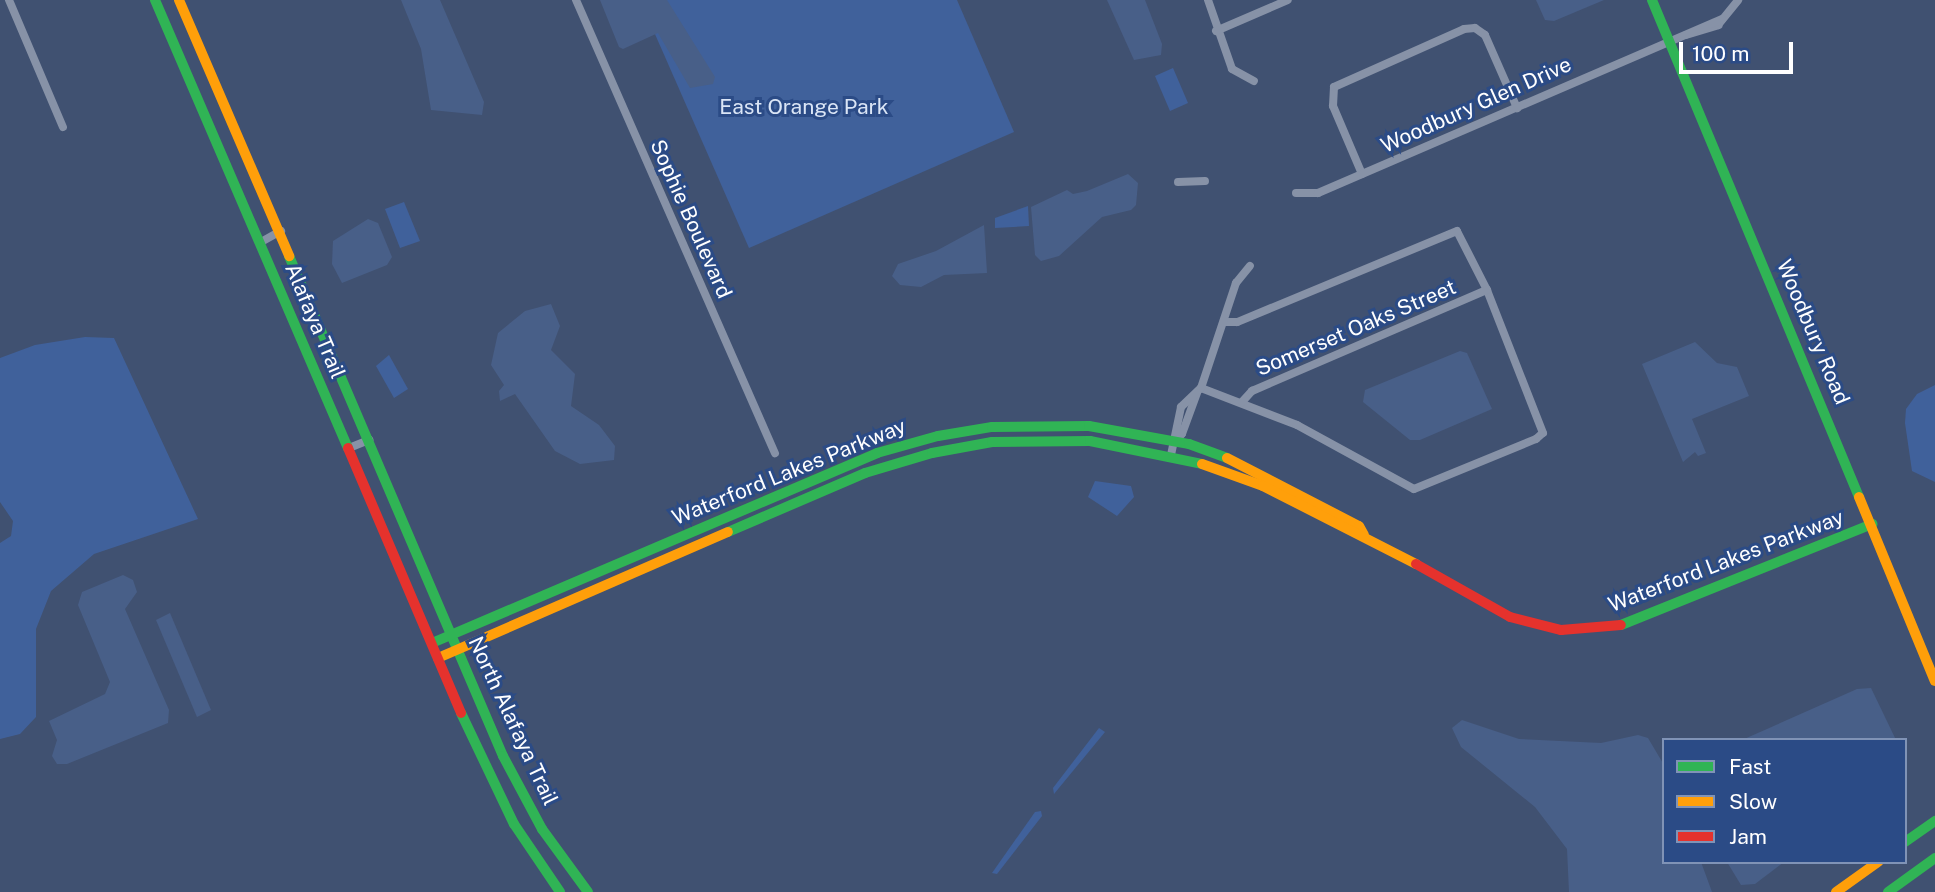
<!DOCTYPE html>
<style>
body{margin:0}
#map{position:relative;width:1935px;height:892px;overflow:hidden;background:#405171;font-family:"Public Sans",sans-serif}
div>[style]{position:absolute}
[style*='--x']{left:calc(var(--x)*1px);top:calc(var(--y)*1px);width:calc(var(--w)*1px);rotate:calc(var(--a)*1deg)}
.green>*{inset:0;background:#40619b}
.water>*{inset:0;background:#485f88}
.street>*{height:8px;margin:-4px;padding:0 4px;transform-origin:4px;border-radius:4px;background:#8792a7}
.fast>*{height:10px;margin:-5px;padding:0 5px;transform-origin:5px;border-radius:5px;background:#30b455}
.slow>*{height:10px;margin:-5px;padding:0 5px;transform-origin:5px;border-radius:5px;background:#ff9f0a}
.jam>*{height:10px;margin:-5px;padding:0 5px;transform-origin:5px;border-radius:5px;background:#e5322d}
span{translate:-50% -50%;white-space:nowrap;text-align:center;line-height:1.15;-webkit-text-stroke:6px #2b4b86;paint-order:stroke}
.street-label{font-size:21px;color:#fff}
.park-label{font-size:21px;color:#dae5f6}
.legend{position:absolute;left:1662px;top:738px;width:245px;height:126px;box-sizing:border-box;background:#2b4b86;border:2px solid #8093b6;margin:0;padding:9px 12px;list-style:none;font-size:21px;color:#fff}
.legend li{display:flex;align-items:center;gap:14px;height:35px}
.legend b{width:35px;border:2px solid #8093b6}
.scale{position:absolute;left:1679px;top:42px;width:114px;height:32px;box-sizing:border-box;border:4px solid #fff;border-top:0;padding-left:9px;font-size:21px;line-height:24px;white-space:nowrap;color:#fff;-webkit-text-stroke:5px #2b4b86;paint-order:stroke}
</style>
<div id="map">
<div class="green">
<div style="clip-path:polygon(640px 0,957px 0,1014px 132px,749px 248px)"></div>
<div style="clip-path:polygon(1173px 68px,1188px 103px,1170px 111px,1155px 76px)"></div>
<div style="clip-path:polygon(404px 202px,420px 241px,400px 248px,385px 209px)"></div>
<div style="clip-path:polygon(1028px 206px,1029px 226px,995px 228px,995px 218px)"></div>
<div style="clip-path:polygon(85px 337px,114px 338px,198px 519px,94px 554px,51px 591px,36px 629px,36px 717px,20px 734px,0 739px,0 543px,11px 536px,13px 521px,0 502px,0 358px,35px 345px)"></div>
<div style="clip-path:polygon(389px 355px,408px 389px,394px 398px,376px 366px)"></div>
<div style="clip-path:polygon(1935px 385px,1935px 482px,1912px 471px,1905px 423px,1906px 409px,1917px 394px)"></div>
<div style="clip-path:polygon(1095px 481px,1131px 486px,1134px 497px,1117px 516px,1088px 497px)"></div>
<div style="clip-path:polygon(1099px 728px,1105px 732px,1054px 794px,1053px 788px)"></div>
<div style="clip-path:polygon(1041px 811px,1042px 816px,997px 874px,992px 873px,1035px 812px)"></div>
</div>
<div class="water">
<div style="clip-path:polygon(401px 0,440px 0,484px 102px,482px 115px,431px 110px,421px 49px)"></div>
<div style="clip-path:polygon(600px 0,667px 0,715px 77px,713px 84px,690px 88px,658px 33px,623px 49px,619px 47px)"></div>
<div style="clip-path:polygon(1107px 0,1145px 0,1162px 44px,1161px 55px,1134px 60px)"></div>
<div style="clip-path:polygon(1536px 0,1604px 0,1554px 21px,1545px 20px)"></div>
<div style="clip-path:polygon(1128px 174px,1138px 183px,1136px 205px,1131px 210px,1102px 217px,1059px 256px,1041px 261px,1035px 255px,1031px 207px,1067px 190px,1073px 194px,1087px 191px)"></div>
<div style="clip-path:polygon(368px 219px,378px 223px,392px 257px,387px 265px,342px 283px,332px 264px,333px 241px)"></div>
<div style="clip-path:polygon(984px 225px,987px 273px,944px 275px,921px 287px,900px 285px,892px 276px,898px 264px,936px 251px)"></div>
<div style="clip-path:polygon(551px 304px,560px 326px,551px 350px,575px 374px,571px 406px,599px 425px,615px 446px,614px 460px,580px 464px,555px 451px,515px 394px,500px 401px,499px 391px,504px 385px,491px 365px,498px 333px,525px 311px)"></div>
<div style="clip-path:polygon(1695px 342px,1717px 363px,1737px 367px,1749px 396px,1692px 419px,1706px 453px,1698px 456px,1695px 452px,1683px 462px,1642px 364px)"></div>
<div style="clip-path:polygon(1460px 351px,1467px 353px,1492px 409px,1420px 440px,1410px 440px,1363px 402px,1365px 390px)"></div>
<div style="clip-path:polygon(123px 575px,133px 580px,137px 592px,125px 609px,169px 710px,168px 723px,67px 764px,57px 764px,52px 756px,57px 740px,49px 721px,105px 694px,110px 682px,78px 605px,82px 592px)"></div>
<div style="clip-path:polygon(170px 613px,211px 710px,197px 717px,156px 620px)"></div>
<div style="clip-path:polygon(1871px 688px,1896px 740px,1742px 740px,1857px 689px)"></div>
<div style="clip-path:polygon(1462px 720px,1519px 739px,1601px 743px,1638px 735px,1648px 738px,1664px 765px,1664px 862px,1701px 862px,1712px 892px,1569px 892px,1567px 849px,1535px 807px,1461px 747px,1452px 728px)"></div>
<div style="clip-path:polygon(1727px 862px,1784px 862px,1755px 884px,1741px 885px)"></div>
</div>
<div class="street">
<div style="--x:9;--y:0;--w:138;--a:67"></div>
<div style="--x:576;--y:0;--w:495;--a:66.3"></div>
<div style="--x:1208;--y:0;--w:73;--a:70.8"></div>
<div style="--x:1232;--y:69;--w:25;--a:29"></div>
<div style="--x:1216;--y:31;--w:78;--a:-23.3"></div>
<div style="--x:1686;--y:35;--w:34;--a:-17"></div>
<div style="--x:1718;--y:25;--w:32;--a:-51"></div>
<div style="--x:1362;--y:174;--w:74;--a:-113.1"></div>
<div style="--x:1333;--y:106;--w:19;--a:-87"></div>
<div style="--x:1334;--y:87;--w:142;--a:-24"></div>
<div style="--x:1464;--y:29;--w:11;--a:-5"></div>
<div style="--x:1475;--y:28;--w:12;--a:35"></div>
<div style="--x:1485;--y:35;--w:80;--a:66.3"></div>
<div style="--x:1178;--y:182;--w:27;--a:-2"></div>
<div style="--x:1296;--y:193;--w:22;--a:0"></div>
<div style="--x:1318;--y:193;--w:440;--a:-23.3"></div>
<div style="--x:261;--y:242;--w:23;--a:-29"></div>
<div style="--x:1201;--y:388;--w:103;--a:21.1"></div>
<div style="--x:1297;--y:425;--w:133;--a:28.7"></div>
<div style="--x:1414;--y:489;--w:132;--a:-22.3"></div>
<div style="--x:1536;--y:439;--w:9;--a:-41"></div>
<div style="--x:1543;--y:433;--w:154;--a:-111.4"></div>
<div style="--x:1487;--y:290;--w:66;--a:-117"></div>
<div style="--x:1457;--y:231;--w:238;--a:157.5"></div>
<div style="--x:1237;--y:322;--w:13;--a:180"></div>
<div style="--x:1242;--y:402;--w:15;--a:-48"></div>
<div style="--x:1252;--y:391;--w:256;--a:-23.3"></div>
<div style="--x:1175;--y:440;--w:9;--a:-41"></div>
<div style="--x:1182;--y:434;--w:44;--a:-69.9"></div>
<div style="--x:349;--y:448;--w:22;--a:-22"></div>
<div style="--x:1171;--y:455;--w:49;--a:-78.2"></div>
<div style="--x:1181;--y:407;--w:28;--a:-44"></div>
<div style="--x:1201;--y:388;--w:111;--a:-71.6"></div>
<div style="--x:1236;--y:283;--w:22;--a:-51"></div>
</div>
<div class="fast">
<div style="--x:155;--y:0;--w:488;--a:66.7"></div>
<div style="--x:1652;--y:0;--w:538;--a:67.39"></div>
<div style="--x:289;--y:256;--w:544;--a:66.83"></div>
<div style="--x:503;--y:756;--w:83;--a:61.9"></div>
<div style="--x:542;--y:829;--w:78;--a:53.9"></div>
<div style="--x:728;--y:532;--w:149;--a:-23.3"></div>
<div style="--x:865;--y:473;--w:70;--a:-16.6"></div>
<div style="--x:932;--y:453;--w:61;--a:-10.4"></div>
<div style="--x:992;--y:442;--w:98;--a:-0.6"></div>
<div style="--x:1090;--y:441;--w:114;--a:11.6"></div>
<div style="--x:1621;--y:625;--w:271;--a:-21.9"></div>
<div style="--x:432;--y:643;--w:484;--a:-23.1"></div>
<div style="--x:877;--y:453;--w:63;--a:-15.6"></div>
<div style="--x:938;--y:436;--w:55;--a:-9.5"></div>
<div style="--x:992;--y:427;--w:97;--a:-0.6"></div>
<div style="--x:1089;--y:426;--w:102;--a:10.2"></div>
<div style="--x:1189;--y:444;--w:40;--a:20.2"></div>
<div style="--x:461;--y:713;--w:123;--a:64.5"></div>
<div style="--x:514;--y:824;--w:82;--a:55.9"></div>
<div style="--x:1905;--y:842;--w:37;--a:-35"></div>
<div style="--x:1888;--y:892;--w:58;--a:-35.9"></div>
</div>
<div class="slow">
<div style="--x:179;--y:0;--w:279;--a:66.7"></div>
<div style="--x:1227;--y:458;--w:148;--a:27.3"></div>
<div style="--x:1359;--y:526;--w:10;--a:61"></div>
<div style="--x:1202;--y:464;--w:65;--a:19.8"></div>
<div style="--x:1263;--y:486;--w:172;--a:27"></div>
<div style="--x:1859;--y:497;--w:199;--a:67.6"></div>
<div style="--x:438;--y:658;--w:316;--a:-23.5"></div>
<div style="--x:1836;--y:892;--w:52;--a:-35.5"></div>
</div>
<div class="jam">
<div style="--x:348;--y:448;--w:288;--a:66.9"></div>
<div style="--x:1416;--y:564;--w:108;--a:29.4"></div>
<div style="--x:1510;--y:617;--w:53;--a:14.3"></div>
<div style="--x:1561;--y:630;--w:60;--a:-4.8"></div>
</div>
<div class="street-label">
<span style="left:1476px;top:105px;rotate:-24deg">Woodbury Glen Drive</span>
<span style="left:691px;top:219px;rotate:66deg">Sophie Boulevard</span>
<span style="left:315px;top:321px;rotate:67deg">Alafaya Trail</span>
<span style="left:1356px;top:328px;rotate:-23deg">Somerset Oaks Street</span>
<span style="left:1813px;top:332px;rotate:67deg">Woodbury Road</span>
<span style="left:789px;top:472px;rotate:-22deg">Waterford Lakes Parkway</span>
<span style="left:1726px;top:561px;rotate:-21deg">Waterford Lakes Parkway</span>
<span style="left:513px;top:721px;rotate:65deg">North Alafaya Trail</span>
</div>
<div class="park-label">
<span style="left:804px;top:107px">East Orange Park</span>
</div>
<ul class="legend">
<li><b style="height:9px;background:#30b455"></b>Fast</li>
<li><b style="height:9px;background:#ff9f0a"></b>Slow</li>
<li><b style="height:9px;background:#e5322d"></b>Jam</li>
</ul>
<div class="scale">100 m</div>
</div>
